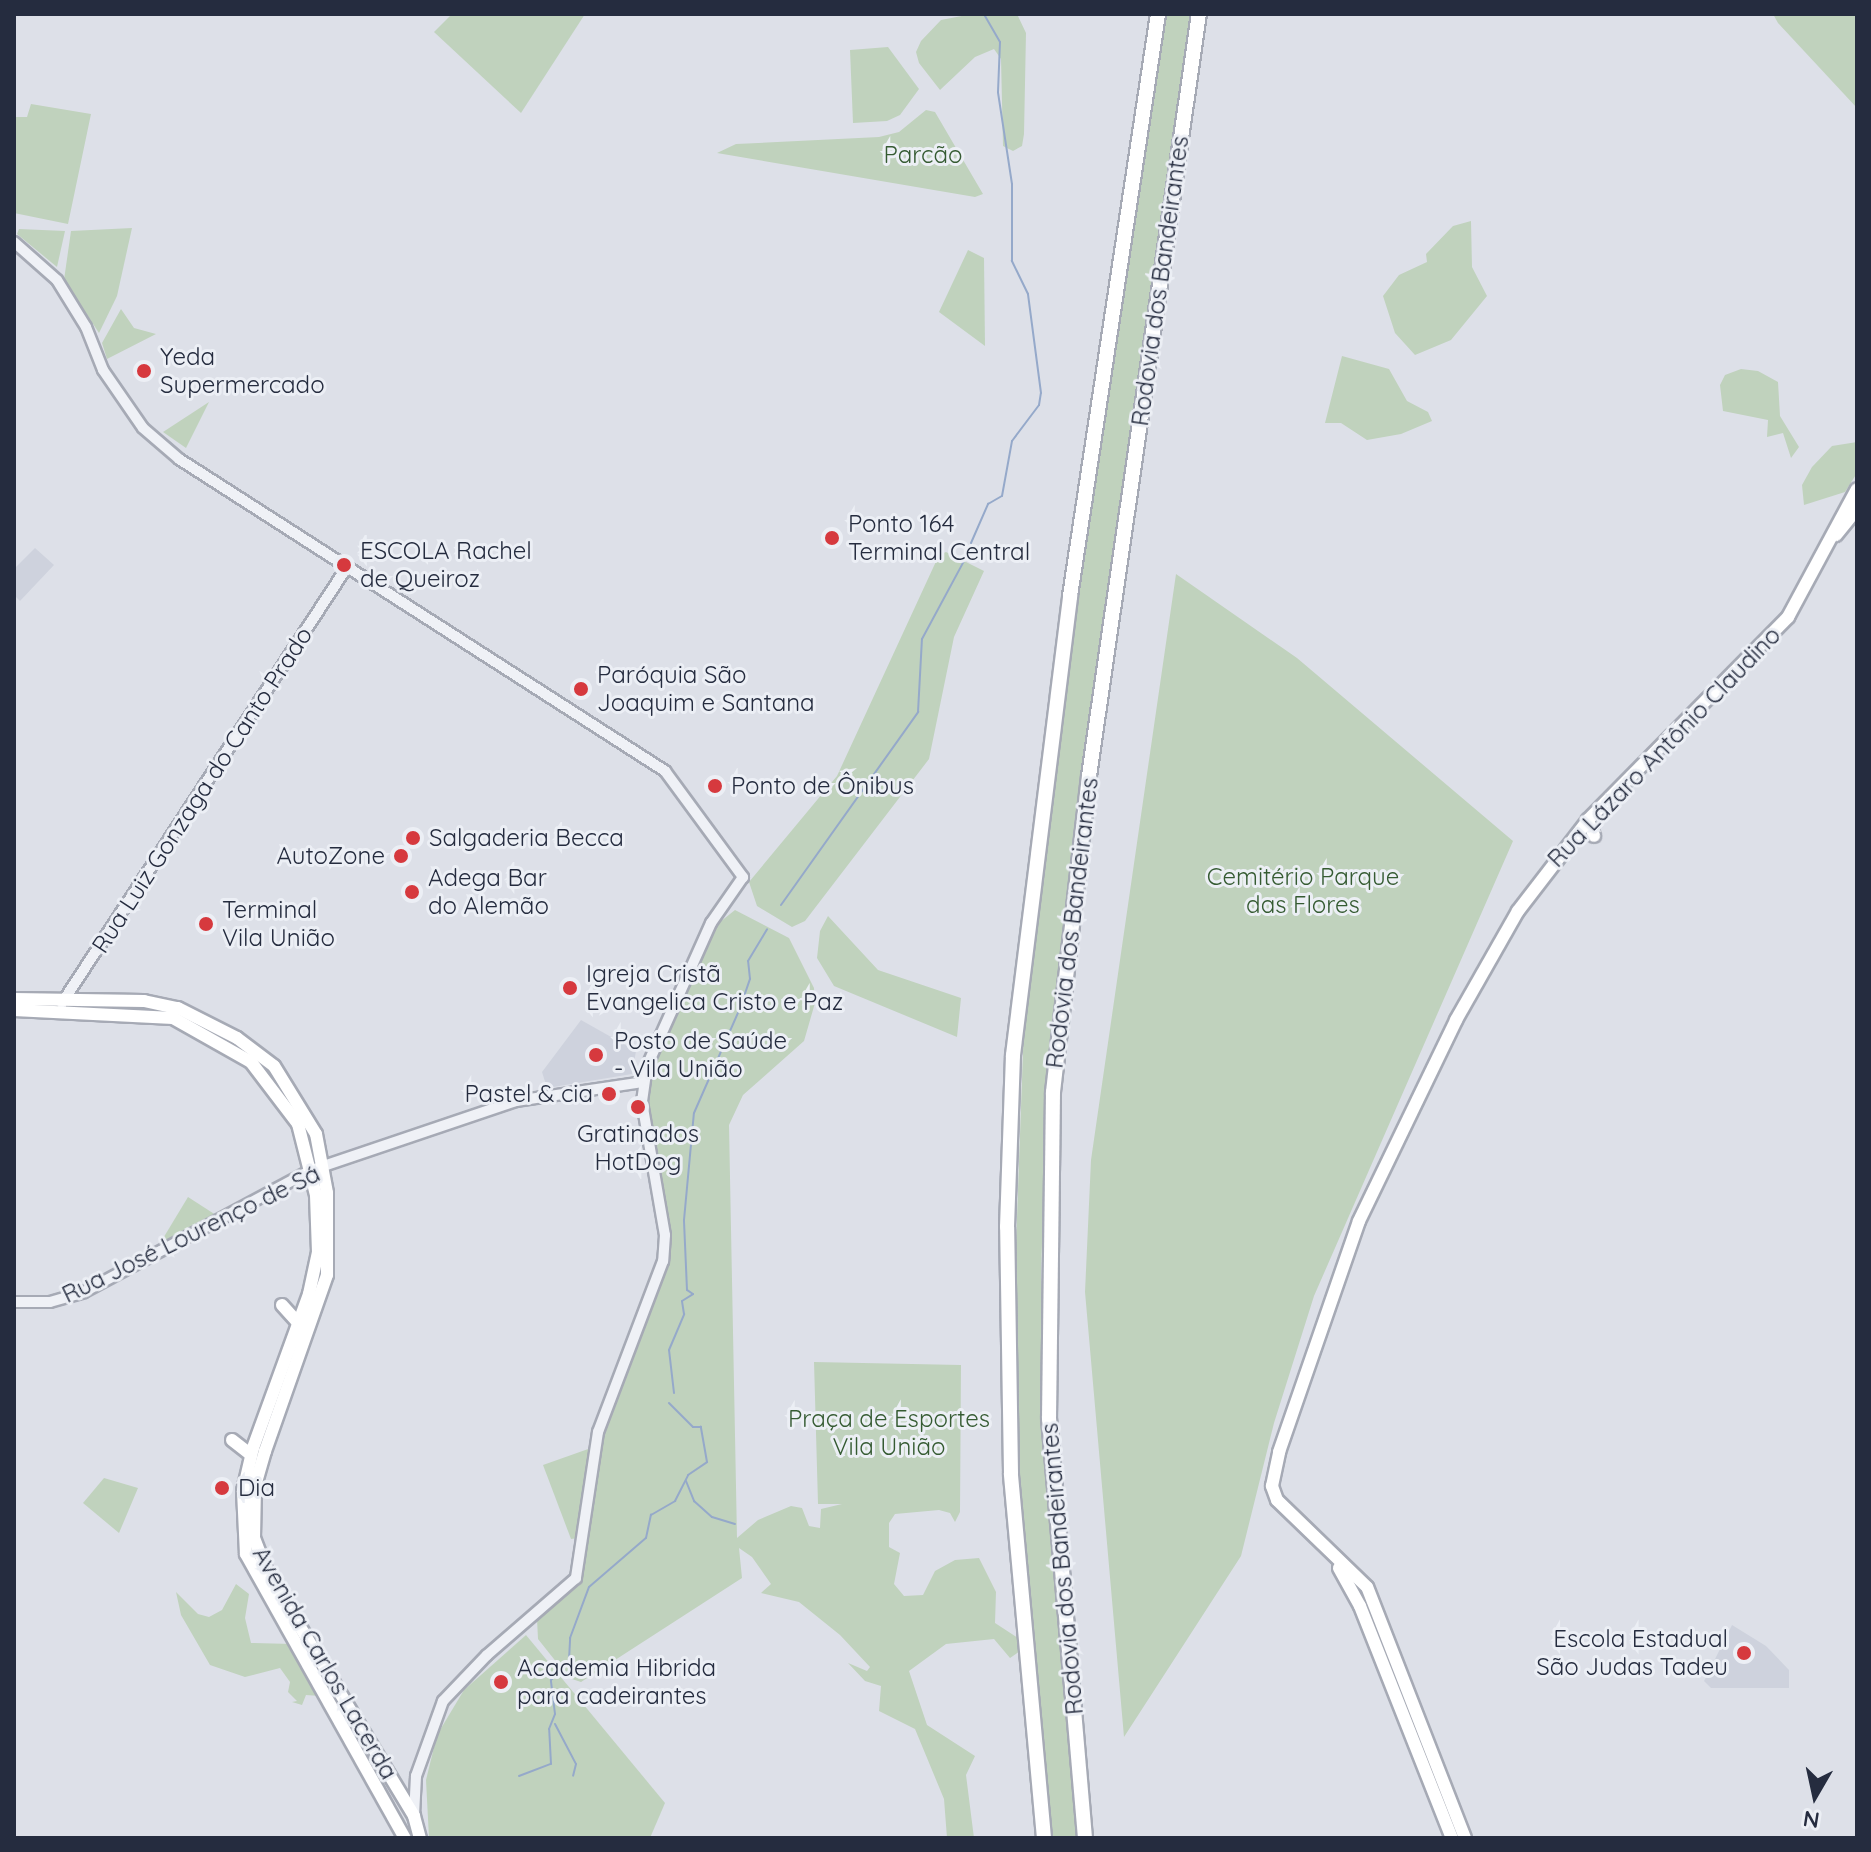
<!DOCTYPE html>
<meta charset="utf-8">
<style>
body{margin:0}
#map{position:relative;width:1871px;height:1852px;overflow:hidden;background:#dde0e8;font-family:Quicksand,sans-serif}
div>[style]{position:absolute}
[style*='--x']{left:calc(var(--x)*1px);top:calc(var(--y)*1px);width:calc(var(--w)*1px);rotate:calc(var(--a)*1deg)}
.built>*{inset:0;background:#ced2dd}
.green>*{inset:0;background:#c0d2bd}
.stream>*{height:2px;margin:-1px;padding:0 1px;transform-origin:1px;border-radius:1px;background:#95a9ca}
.roads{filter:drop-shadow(2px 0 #a6aab5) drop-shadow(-2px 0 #a6aab5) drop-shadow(0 2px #a6aab5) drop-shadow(0 -2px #a6aab5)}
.minor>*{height:10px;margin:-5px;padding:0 5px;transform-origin:5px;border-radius:5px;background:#eff1f6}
.major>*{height:12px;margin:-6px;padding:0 6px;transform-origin:6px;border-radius:6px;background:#fff}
.highway>*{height:14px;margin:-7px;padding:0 7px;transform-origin:7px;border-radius:7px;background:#fff}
.dots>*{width:22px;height:22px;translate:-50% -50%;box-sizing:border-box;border:4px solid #eceff5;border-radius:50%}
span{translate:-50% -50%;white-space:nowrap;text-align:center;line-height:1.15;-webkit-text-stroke:6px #eceff5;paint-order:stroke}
.park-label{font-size:24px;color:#355b32}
.street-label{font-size:24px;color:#252c3f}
.poi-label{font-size:24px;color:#252c3f}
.left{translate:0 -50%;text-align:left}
.right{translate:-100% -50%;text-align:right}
.frame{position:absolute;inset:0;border:16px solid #252c3f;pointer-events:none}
.north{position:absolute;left:1775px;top:1756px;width:80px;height:80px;-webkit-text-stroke:6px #eceff5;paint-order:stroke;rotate:189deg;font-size:22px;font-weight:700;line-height:32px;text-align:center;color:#252c3f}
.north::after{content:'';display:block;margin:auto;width:28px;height:36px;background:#252c3f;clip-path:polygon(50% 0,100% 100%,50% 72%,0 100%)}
</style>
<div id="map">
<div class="built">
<div style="clip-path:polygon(35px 548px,54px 565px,20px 601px,14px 595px,14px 569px)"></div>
<div style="clip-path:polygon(581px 1020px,636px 1051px,632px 1074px,547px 1088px,542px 1072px)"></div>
<div style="clip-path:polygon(1732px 1625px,1766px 1646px,1789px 1670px,1789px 1688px,1711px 1688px,1704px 1681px)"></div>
</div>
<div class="green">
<div style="clip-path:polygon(452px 14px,585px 14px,521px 113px,434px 32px)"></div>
<div style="clip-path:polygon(972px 14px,1017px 14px,1026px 33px,1024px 134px,1022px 146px,1013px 151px,1003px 146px,1001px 59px,994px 49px,975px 57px,940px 90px,919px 63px,916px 52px,921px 41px,941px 20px)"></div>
<div style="clip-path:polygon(1165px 14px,1192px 14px,1073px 840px,1047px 1092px,1041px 1274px,1045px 1469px,1079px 1838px,1051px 1838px,1019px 1470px,1015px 1273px,1024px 1024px,1085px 545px)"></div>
<div style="clip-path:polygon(1773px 14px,1857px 14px,1857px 108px,1778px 23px)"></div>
<div style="clip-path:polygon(888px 47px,919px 89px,900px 115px,887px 121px,853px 123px,850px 50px)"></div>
<div style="clip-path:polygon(31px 104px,91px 114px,68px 224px,14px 213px,14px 117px,27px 117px)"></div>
<div style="clip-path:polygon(926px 110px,935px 112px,983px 194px,975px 197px,717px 153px,736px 144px,879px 137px,899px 132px)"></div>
<div style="clip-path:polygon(1471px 221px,1472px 267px,1487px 296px,1451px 340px,1415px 355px,1395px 333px,1383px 296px,1399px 275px,1427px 262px,1426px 254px,1453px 226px)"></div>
<div style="clip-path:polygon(132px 228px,117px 296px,99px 333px,64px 280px,71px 231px)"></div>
<div style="clip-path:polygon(19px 229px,65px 231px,57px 267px,17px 234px)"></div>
<div style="clip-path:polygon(968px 250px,984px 258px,985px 346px,939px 312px)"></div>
<div style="clip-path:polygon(121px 309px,134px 328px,156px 334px,107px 359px,102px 343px)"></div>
<div style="clip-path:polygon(1342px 356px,1389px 369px,1407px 401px,1428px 412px,1432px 421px,1401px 434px,1367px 440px,1341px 423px,1325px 423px)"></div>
<div style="clip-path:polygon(1741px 369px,1758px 371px,1778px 382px,1780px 416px,1799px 447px,1791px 458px,1783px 433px,1767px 437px,1768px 420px,1723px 411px,1720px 385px,1725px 375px)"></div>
<div style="clip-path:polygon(209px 402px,186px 448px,163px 432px)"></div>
<div style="clip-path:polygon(1857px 442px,1857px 473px,1845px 492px,1804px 505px,1802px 485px,1812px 467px,1832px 446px)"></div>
<div style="clip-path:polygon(946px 552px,984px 571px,954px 637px,929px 759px,805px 921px,792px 927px,757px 906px,749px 882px,837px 776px,939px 555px)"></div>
<div style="clip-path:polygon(1176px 574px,1297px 658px,1513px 841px,1314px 1296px,1274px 1423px,1241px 1556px,1124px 1737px,1085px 1292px,1091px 1160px)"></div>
<div style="clip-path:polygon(735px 910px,789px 938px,814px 988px,815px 1003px,804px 1041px,743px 1095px,729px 1125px,737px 1538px,758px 1520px,791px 1506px,802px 1508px,809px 1526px,820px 1528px,821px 1509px,842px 1504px,818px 1504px,814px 1362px,961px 1365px,960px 1512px,955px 1522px,950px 1513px,939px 1510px,895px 1514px,889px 1523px,889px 1547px,900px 1553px,894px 1584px,904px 1596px,923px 1595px,935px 1571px,955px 1560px,979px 1558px,996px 1592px,995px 1623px,1021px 1640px,1020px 1651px,1010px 1658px,994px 1639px,946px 1644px,909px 1671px,927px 1725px,975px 1756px,966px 1775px,974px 1838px,947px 1838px,944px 1799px,915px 1729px,879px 1711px,881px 1686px,865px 1681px,848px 1663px,867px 1671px,870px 1667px,840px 1635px,799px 1602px,761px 1593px,771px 1584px,752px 1557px,739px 1548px,742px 1578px,581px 1682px,569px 1678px,538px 1639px,537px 1619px,581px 1580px,602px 1433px,667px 1262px,670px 1235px,647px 1102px,651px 1067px,715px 926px)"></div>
<div style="clip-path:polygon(828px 916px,878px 970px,961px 998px,957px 1037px,834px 986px,817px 958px,820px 931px)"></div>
<div style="clip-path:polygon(188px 1197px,219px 1217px,156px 1250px)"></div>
<div style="clip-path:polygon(591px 1448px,578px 1538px,571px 1539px,543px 1465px)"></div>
<div style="clip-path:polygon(104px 1478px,138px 1488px,119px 1533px,83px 1503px)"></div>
<div style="clip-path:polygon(236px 1584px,249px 1594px,245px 1618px,251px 1643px,292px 1644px,320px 1696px,306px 1695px,302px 1705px,292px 1702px,297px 1701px,288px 1692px,290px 1682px,280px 1668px,245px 1677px,210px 1665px,181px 1615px,176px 1592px,198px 1614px,209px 1617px,222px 1610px)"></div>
<div style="clip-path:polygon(526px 1635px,665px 1803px,650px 1838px,429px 1838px,426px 1780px,437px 1735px,464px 1690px)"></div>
</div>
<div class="stream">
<div style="--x:971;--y:543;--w:43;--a:-66.4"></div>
<div style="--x:988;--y:504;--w:16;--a:-30"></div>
<div style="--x:1002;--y:496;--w:56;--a:-79.7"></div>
<div style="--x:1012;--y:441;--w:45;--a:-53.1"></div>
<div style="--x:1039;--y:405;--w:12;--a:-81"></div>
<div style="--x:1041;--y:393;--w:100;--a:-97.5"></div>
<div style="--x:1028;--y:294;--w:37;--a:-116"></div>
<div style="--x:1012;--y:261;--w:77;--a:-90"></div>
<div style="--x:1012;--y:184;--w:93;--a:-98.7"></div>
<div style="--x:998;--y:92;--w:50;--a:-87.7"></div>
<div style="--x:1000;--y:42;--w:32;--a:-120"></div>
<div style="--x:781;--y:905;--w:237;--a:-54.6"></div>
<div style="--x:918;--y:712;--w:73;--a:-86.9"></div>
<div style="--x:922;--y:639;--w:89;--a:-61.7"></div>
<div style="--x:674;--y:1393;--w:43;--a:-96.6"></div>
<div style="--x:669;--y:1350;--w:39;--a:-67"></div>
<div style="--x:684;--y:1314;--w:13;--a:-99"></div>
<div style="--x:682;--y:1301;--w:13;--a:-32"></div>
<div style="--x:693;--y:1294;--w:7;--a:-146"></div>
<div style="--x:687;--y:1290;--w:70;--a:-92.5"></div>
<div style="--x:684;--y:1220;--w:107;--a:-84.7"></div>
<div style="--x:694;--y:1113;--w:115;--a:-66.3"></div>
<div style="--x:740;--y:1008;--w:31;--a:-71"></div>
<div style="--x:750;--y:979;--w:18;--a:-96"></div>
<div style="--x:748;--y:961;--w:37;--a:-59"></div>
<div style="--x:686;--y:1481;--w:22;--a:68"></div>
<div style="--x:694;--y:1501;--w:24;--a:42"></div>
<div style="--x:712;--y:1517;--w:24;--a:17"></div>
<div style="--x:569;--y:1660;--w:22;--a:-87"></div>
<div style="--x:570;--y:1638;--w:54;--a:-69.6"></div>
<div style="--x:589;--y:1587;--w:75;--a:-40.7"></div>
<div style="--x:646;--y:1538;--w:24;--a:-78"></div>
<div style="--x:651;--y:1515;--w:28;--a:-30"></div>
<div style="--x:675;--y:1501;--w:29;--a:-63"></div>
<div style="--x:688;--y:1475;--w:23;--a:-34"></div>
<div style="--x:707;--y:1462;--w:36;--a:-100"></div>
<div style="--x:701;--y:1427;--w:8;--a:180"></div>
<div style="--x:693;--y:1427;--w:34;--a:-135"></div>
<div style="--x:555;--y:1724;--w:45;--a:62.3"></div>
<div style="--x:576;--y:1764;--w:12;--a:104"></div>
<div style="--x:519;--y:1776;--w:34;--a:-21"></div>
<div style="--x:551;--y:1764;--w:35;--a:-93"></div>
<div style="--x:549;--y:1729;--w:16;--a:-68"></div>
<div style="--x:555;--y:1714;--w:34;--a:-97"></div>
<div style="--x:551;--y:1680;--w:7;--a:-45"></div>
</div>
<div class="roads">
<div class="minor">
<div style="--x:14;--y:242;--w:57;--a:41.5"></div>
<div style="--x:57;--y:280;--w:55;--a:58.3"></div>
<div style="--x:86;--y:327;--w:46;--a:68.4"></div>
<div style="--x:103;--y:370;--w:70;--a:55.4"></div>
<div style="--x:143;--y:428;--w:48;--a:40.7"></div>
<div style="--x:179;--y:459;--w:578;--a:32.7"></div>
<div style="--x:665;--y:771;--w:132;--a:53.7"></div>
<div style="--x:743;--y:877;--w:56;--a:124.8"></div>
<div style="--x:711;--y:923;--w:157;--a:114.1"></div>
<div style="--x:647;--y:1066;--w:36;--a:98"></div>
<div style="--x:642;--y:1102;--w:135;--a:80.2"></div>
<div style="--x:665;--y:1235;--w:26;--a:94"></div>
<div style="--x:663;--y:1261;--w:183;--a:110.8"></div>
<div style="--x:598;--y:1432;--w:148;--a:98.6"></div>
<div style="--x:576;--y:1578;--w:118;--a:139.1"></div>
<div style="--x:487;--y:1655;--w:64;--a:133.7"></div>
<div style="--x:443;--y:1701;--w:80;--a:109.8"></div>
<div style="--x:416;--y:1776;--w:40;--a:92.9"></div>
<div style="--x:62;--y:1003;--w:521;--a:-56.83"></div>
<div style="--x:14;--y:1302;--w:36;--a:0"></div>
<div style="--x:50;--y:1302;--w:35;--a:-16"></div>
<div style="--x:84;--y:1292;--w:259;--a:-28.2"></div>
<div style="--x:312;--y:1170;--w:215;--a:-18.7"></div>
<div style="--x:516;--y:1101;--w:128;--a:-8.5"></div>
</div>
<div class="major">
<div style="--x:1836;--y:535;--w:33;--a:-51"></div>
<div style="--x:1588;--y:820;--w:17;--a:69"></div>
<div style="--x:14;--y:999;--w:130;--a:0.9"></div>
<div style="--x:144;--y:1001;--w:35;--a:12"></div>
<div style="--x:178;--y:1008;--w:66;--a:27"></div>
<div style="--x:237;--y:1038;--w:46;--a:37.1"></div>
<div style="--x:274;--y:1066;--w:80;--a:58.3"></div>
<div style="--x:316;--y:1134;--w:60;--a:79.4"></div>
<div style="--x:327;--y:1193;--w:82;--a:90"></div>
<div style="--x:327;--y:1275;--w:187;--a:109.4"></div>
<div style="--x:265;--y:1451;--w:36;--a:106"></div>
<div style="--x:255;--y:1486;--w:52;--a:91.1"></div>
<div style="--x:254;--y:1538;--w:36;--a:69"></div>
<div style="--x:267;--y:1572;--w:285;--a:58.9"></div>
<div style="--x:414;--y:1816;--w:23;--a:75"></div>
<div style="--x:14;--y:1010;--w:159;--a:2.9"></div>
<div style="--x:173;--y:1018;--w:90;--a:29.4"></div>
<div style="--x:251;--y:1062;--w:78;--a:52.8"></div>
<div style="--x:298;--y:1124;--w:73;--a:75.8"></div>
<div style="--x:316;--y:1195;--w:57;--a:88"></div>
<div style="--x:318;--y:1252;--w:43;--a:102.1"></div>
<div style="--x:309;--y:1294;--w:164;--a:110"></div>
<div style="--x:253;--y:1448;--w:44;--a:103.1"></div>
<div style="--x:243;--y:1491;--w:63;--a:87.3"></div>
<div style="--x:246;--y:1554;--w:325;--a:60.8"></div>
<div style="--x:282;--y:1305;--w:25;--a:48"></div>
<div style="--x:232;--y:1440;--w:24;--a:38"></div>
<div style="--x:1339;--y:1568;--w:43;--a:61.1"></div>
<div style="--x:1360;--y:1606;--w:250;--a:68.4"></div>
<div style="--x:1465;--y:1838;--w:269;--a:-111.3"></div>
<div style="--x:1367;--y:1587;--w:125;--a:-136"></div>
<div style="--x:1277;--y:1500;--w:15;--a:-110"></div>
<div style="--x:1272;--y:1486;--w:35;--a:-78"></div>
<div style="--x:1279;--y:1452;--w:244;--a:-70.9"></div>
<div style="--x:1359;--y:1221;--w:223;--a:-64.2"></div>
<div style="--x:1456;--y:1020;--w:125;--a:-60.4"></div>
<div style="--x:1518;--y:911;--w:115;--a:-52.4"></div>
<div style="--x:1588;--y:820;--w:285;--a:-45.4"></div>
<div style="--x:1788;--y:617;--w:145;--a:-61.7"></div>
</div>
<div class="highway">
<div style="--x:1044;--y:1838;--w:366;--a:-95.2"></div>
<div style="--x:1011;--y:1473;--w:246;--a:-90.9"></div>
<div style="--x:1007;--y:1227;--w:172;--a:-88"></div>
<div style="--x:1013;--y:1055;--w:463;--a:-82.9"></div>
<div style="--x:1070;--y:596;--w:589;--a:-81.4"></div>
<div style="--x:1085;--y:1838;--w:421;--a:-94.9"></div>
<div style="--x:1049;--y:1419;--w:327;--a:-89.3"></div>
<div style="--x:1053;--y:1092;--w:318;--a:-83.5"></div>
<div style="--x:1089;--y:776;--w:770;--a:-81.79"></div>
</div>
</div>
<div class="dots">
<div style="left:144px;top:371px;background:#d6393e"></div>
<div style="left:832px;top:538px;background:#d6393e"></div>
<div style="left:344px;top:565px;background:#d6393e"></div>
<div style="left:581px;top:689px;background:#d6393e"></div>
<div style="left:715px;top:786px;background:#d6393e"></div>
<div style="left:413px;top:838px;background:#d6393e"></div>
<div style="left:401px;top:856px;background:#d6393e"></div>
<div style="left:412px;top:892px;background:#d6393e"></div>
<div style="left:206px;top:924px;background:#d6393e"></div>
<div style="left:570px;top:988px;background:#d6393e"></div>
<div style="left:596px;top:1055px;background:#d6393e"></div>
<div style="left:609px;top:1094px;background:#d6393e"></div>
<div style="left:638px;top:1107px;background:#d6393e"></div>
<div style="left:222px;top:1488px;background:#d6393e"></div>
<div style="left:1744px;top:1653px;background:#d6393e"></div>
<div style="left:501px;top:1682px;background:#d6393e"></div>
</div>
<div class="park-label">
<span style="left:923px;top:155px">Parcão</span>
<span style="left:1303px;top:891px">Cemitério Parque<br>das Flores</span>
<span style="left:889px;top:1433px">Praça de Esportes<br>Vila União</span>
</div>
<div class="street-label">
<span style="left:1160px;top:281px;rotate:-82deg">Rodovia dos Bandeirantes</span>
<span style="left:1664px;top:747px;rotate:-46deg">Rua Lázaro Antônio Claudino</span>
<span style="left:202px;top:790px;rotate:-57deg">Rua Luiz Gonzaga do Canto Prado</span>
<span style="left:1072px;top:923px;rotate:-83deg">Rodovia dos Bandeirantes</span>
<span style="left:191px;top:1234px;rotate:-26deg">Rua José Lourenço de Sá</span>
<span style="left:1062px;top:1569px;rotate:-95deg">Rodovia dos Bandeirantes</span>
<span style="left:325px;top:1663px;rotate:60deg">Avenida Carlos Lacerda</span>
</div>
<div class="poi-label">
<span class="left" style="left:160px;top:371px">Yeda<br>Supermercado</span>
<span class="left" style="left:848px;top:538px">Ponto 164<br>Terminal Central</span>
<span class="left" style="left:360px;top:565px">ESCOLA Rachel<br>de Queiroz</span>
<span class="left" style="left:597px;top:689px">Paróquia São<br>Joaquim e Santana</span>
<span class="left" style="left:731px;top:786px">Ponto de Ônibus</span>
<span class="left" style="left:429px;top:838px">Salgaderia Becca</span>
<span class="right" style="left:385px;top:856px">AutoZone</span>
<span class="left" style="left:428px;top:892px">Adega Bar<br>do Alemão</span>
<span class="left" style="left:222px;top:924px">Terminal<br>Vila União</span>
<span class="left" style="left:586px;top:988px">Igreja Cristã<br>Evangelica Cristo e Paz</span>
<span class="left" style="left:614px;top:1055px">Posto de Saúde<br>- Vila União</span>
<span class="right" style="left:593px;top:1094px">Pastel &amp; cia</span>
<span style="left:638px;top:1148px">Gratinados<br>HotDog</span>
<span class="left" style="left:238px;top:1488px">Dia</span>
<span class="right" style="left:1728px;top:1653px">Escola Estadual<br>São Judas Tadeu</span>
<span class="left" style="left:517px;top:1682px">Academia Hibrida<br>para cadeirantes</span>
</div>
<div class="frame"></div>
<div class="north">N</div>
</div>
